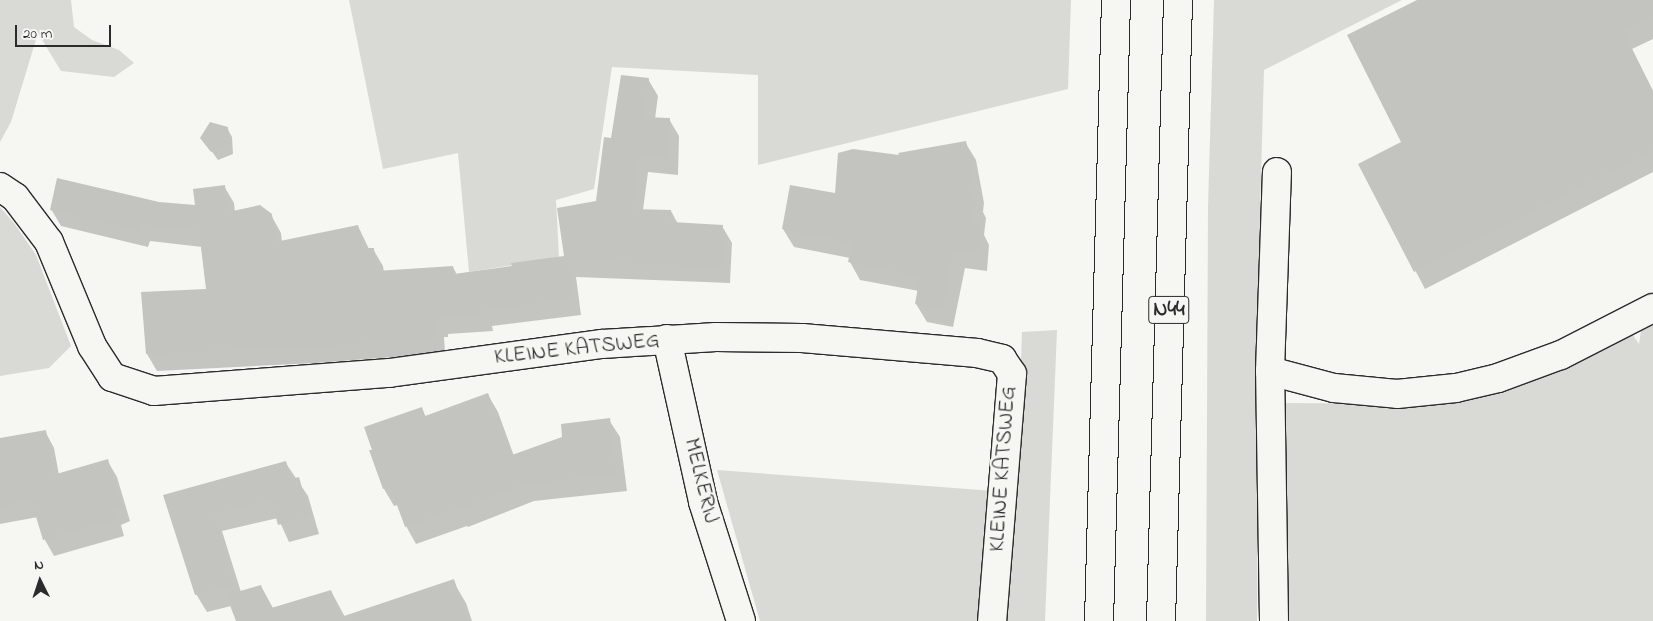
<!DOCTYPE html>
<style>
body{margin:0}
#map{position:relative;width:1653px;height:621px;overflow:hidden;background:#f6f6f2;font-family:"Indie Flower",sans-serif}
div>[style]{position:absolute}
[style*='--x']{left:calc(var(--x)*1px);top:calc(var(--y)*1px);width:calc(var(--w)*1px);rotate:calc(var(--a)*1deg)}
.green>*{inset:0;background:#d9d9d5}
.shadow>*{inset:0;background:#0003}
.building>*{inset:0;background:#c3c3c0}
.roads{filter:drop-shadow(1px 0 #2b2b2b) drop-shadow(-1px 0 #2b2b2b) drop-shadow(0 1px #2b2b2b) drop-shadow(0 -1px #2b2b2b)}
.minor>*{height:28px;margin:-14px;padding:0 14px;transform-origin:14px;border-radius:14px;background:#f6f6f2}
.highway>*{height:28px;margin:-14px;padding:0 14px;transform-origin:14px;border-radius:14px;background:#f6f6f2}
span{translate:-50% -50%;white-space:nowrap;text-align:center;line-height:1.15;-webkit-text-stroke:5px #f6f6f2;paint-order:stroke}
.shield-label span{padding:1px 4px;background:#f6f6f2;border:1px solid;border-radius:4px;-webkit-text-stroke-width:0}
.shield-label{font-size:21px;color:#2b2b2b;font-weight:700}
.street-label{font-size:22px;color:#2b2b2b}
.north{position:absolute;left:15px;top:556px;width:50px;height:50px;-webkit-text-stroke:4px #f6f6f2;paint-order:stroke;rotate:356deg;font-size:14px;font-weight:700;line-height:20px;text-align:center;color:#2b2b2b}
.north::after{content:'';display:block;margin:auto;width:18px;height:22px;background:#2b2b2b;clip-path:polygon(50% 0,100% 100%,50% 72%,0 100%)}
.scale{position:absolute;left:15px;top:25px;width:96px;height:22px;box-sizing:border-box;border:2px solid #2b2b2b;border-top:0;padding-left:6px;font-size:15px;line-height:18px;white-space:nowrap;color:#2b2b2b;-webkit-text-stroke:4px #f6f6f2;paint-order:stroke}
</style>
<div id="map">
<div class="green">
<div style="clip-path:polygon(0 0,71px 0,74px 27px,92px 40px,119px 50px,134px 63px,114px 77px,61px 71px,38px 33px,11px 122px,0 142px)"></div>
<div style="clip-path:polygon(349px 0,1071px 0,1068px 89px,758px 165px,758px 75px,612px 67px,594px 189px,556px 200px,559px 258px,469px 272px,458px 153px,383px 169px)"></div>
<div style="clip-path:polygon(1214px 0,1402px 0,1264px 70px,1260px 211px,1257px 621px,1206px 621px,1208px 207px)"></div>
<div style="clip-path:polygon(0 207px,14px 223px,36px 255px,71px 346px,49px 368px,0 376px)"></div>
<div style="clip-path:polygon(1653px 325px,1653px 621px,1282px 621px,1278px 403px,1435px 404px,1629px 329px,1639px 344px,1641px 331px)"></div>
<div style="clip-path:polygon(1057px 330px,1045px 621px,1004px 621px,1019px 417px,1022px 332px)"></div>
<div style="clip-path:polygon(717px 470px,994px 491px,982px 621px,760px 621px)"></div>
</div>
<div class="shadow">
<div style="clip-path:polygon(1419px 0,1653px 0,1653px 39px,1632px 49px,1653px 91px,1653px 172px,1425px 289px,1360px 165px,1403px 143px)"></div>
<div style="clip-path:polygon(648px 79px,658px 96px,655px 119px,669px 119px,679px 136px,678px 175px,648px 172px,643px 210px,671px 211px,678px 224px,722px 226px,732px 243px,730px 283px,576px 277px,581px 315px,492px 326px,493px 331px,448px 334px,448px 337px,444px 337px,445px 353px,316px 363px,157px 371px,147px 354px,207px 290px,202px 247px,150px 241px,148px 247px,61px 226px,51px 209px,159px 203px,197px 206px,224px 186px,234px 203px,235px 212px,271px 215px,281px 233px,282px 242px,358px 226px,369px 249px,373px 249px,383px 266px,384px 272px,453px 267px,457px 275px,514px 267px,565px 257px,597px 202px,612px 140px)"></div>
<div style="clip-path:polygon(227px 128px,232px 137px,233px 154px,218px 160px,202px 138px)"></div>
<div style="clip-path:polygon(965px 142px,976px 160px,984px 203px,983px 212px,986px 218px,984px 235px,989px 245px,987px 271px,965px 268px,953px 327px,927px 322px,916px 304px,919px 291px,860px 280px,850px 262px,850px 258px,794px 247px,783px 229px,836px 194px,901px 156px)"></div>
<div style="clip-path:polygon(488px 395px,498px 412px,514px 456px,609px 420px,620px 437px,627px 491px,534px 501px,468px 527px,467px 526px,416px 544px,406px 526px,398px 505px,394px 506px,384px 489px,371px 451px,421px 408px,426px 417px)"></div>
<div style="clip-path:polygon(45px 431px,54px 448px,59px 475px,107px 460px,117px 477px,130px 521px,121px 525px,124px 536px,54px 556px,45px 540px,38px 517px,0 524px,0 439px)"></div>
<div style="clip-path:polygon(285px 462px,308px 496px,319px 534px,289px 542px,278px 518px,222px 531px,241px 592px,261px 586px,273px 608px,331px 591px,345px 617px,453px 581px,466px 603px,472px 621px,237px 621px,231px 606px,207px 612px,196px 594px,164px 496px)"></div>
</div>
<div class="building">
<div style="clip-path:polygon(1417px 0,1653px 0,1653px 16px,1623px 31px,1653px 91px,1653px 150px,1414px 272px,1358px 164px,1401px 142px,1347px 35px)"></div>
<div style="clip-path:polygon(621px 75px,649px 78px,644px 117px,670px 118px,669px 158px,639px 156px,632px 209px,671px 210px,671px 222px,723px 225px,721px 267px,567px 260px,572px 298px,483px 310px,484px 314px,439px 318px,439px 320px,435px 321px,436px 337px,306px 347px,146px 354px,141px 292px,206px 289px,199px 231px,140px 224px,138px 230px,50px 210px,57px 178px,159px 202px,195px 205px,193px 189px,225px 185px,228px 212px,260px 205px,272px 214px,275px 242px,358px 225px,363px 248px,374px 248px,376px 271px,453px 266px,454px 274px,512px 266px,511px 263px,564px 256px,557px 208px,596px 201px,604px 137px,611px 138px)"></div>
<div style="clip-path:polygon(210px 122px,228px 127px,229px 145px,211px 152px,200px 138px)"></div>
<div style="clip-path:polygon(966px 141px,975px 184px,973px 198px,976px 198px,973px 224px,979px 225px,977px 253px,954px 250px,942px 309px,915px 304px,920px 276px,848px 262px,852px 243px,782px 229px,790px 185px,835px 193px,838px 153px,853px 149px,899px 155px,898px 153px)"></div>
<div style="clip-path:polygon(488px 393px,512px 455px,562px 437px,561px 424px,610px 418px,617px 474px,524px 484px,457px 511px,456px 509px,405px 527px,390px 486px,383px 489px,369px 450px,372px 450px,364px 427px,422px 407px,425px 416px)"></div>
<div style="clip-path:polygon(46px 430px,53px 475px,108px 459px,121px 505px,112px 508px,116px 519px,43px 540px,31px 500px,0 506px,0 438px)"></div>
<div style="clip-path:polygon(286px 461px,291px 479px,299px 477px,310px 516px,278px 525px,271px 500px,213px 514px,235px 585px,195px 595px,163px 495px)"></div>
<div style="clip-path:polygon(454px 579px,468px 621px,345px 621px,344px 616px)"></div>
<div style="clip-path:polygon(261px 585px,268px 609px,331px 590px,342px 621px,236px 621px,226px 595px)"></div>
</div>
<div class="roads">
<div class="minor">
<div style="--x:0;--y:187;--w:18;--a:34"></div>
<div style="--x:15;--y:197;--w:56;--a:52.9"></div>
<div style="--x:49;--y:242;--w:113;--a:67.5"></div>
<div style="--x:92;--y:346;--w:37;--a:57"></div>
<div style="--x:112;--y:377;--w:44;--a:18.4"></div>
<div style="--x:154;--y:391;--w:236;--a:-4.4"></div>
<div style="--x:389;--y:373;--w:215;--a:-7.8"></div>
<div style="--x:602;--y:344;--w:114;--a:-3.5"></div>
<div style="--x:716;--y:337;--w:86;--a:0.7"></div>
<div style="--x:802;--y:338;--w:176;--a:4.9"></div>
<div style="--x:977;--y:353;--w:26;--a:13"></div>
<div style="--x:1002;--y:359;--w:18;--a:56"></div>
<div style="--x:1012;--y:374;--w:248;--a:94.6"></div>
<div style="--x:667;--y:339;--w:167;--a:77.5"></div>
<div style="--x:703;--y:502;--w:125;--a:72.3"></div>
<div style="--x:1270;--y:371;--w:66;--a:14.9"></div>
<div style="--x:1334;--y:388;--w:63;--a:5.4"></div>
<div style="--x:1397;--y:394;--w:59;--a:-5.8"></div>
<div style="--x:1456;--y:388;--w:43;--a:-13.4"></div>
<div style="--x:1498;--y:378;--w:67;--a:-20.1"></div>
<div style="--x:1561;--y:355;--w:103;--a:-27.1"></div>
<div style="--x:1274;--y:621;--w:250;--a:-90.9"></div>
<div style="--x:1270;--y:371;--w:199;--a:-88"></div>
</div>
<div class="highway">
<div style="--x:1099;--y:621;--w:621;--a:-88.43"></div>
<div style="--x:1161;--y:621;--w:621;--a:-88.43"></div>
</div>
</div>
<div class="shield-label">
<span style="left:1169px;top:310px">N44</span>
</div>
<div class="street-label">
<span style="left:577px;top:350px;rotate:-6deg">KLEINE KATSWEG</span>
<span style="left:1004px;top:469px;rotate:-86deg">KLEINE KATSWEG</span>
<span style="left:700px;top:481px;rotate:76deg">MELKERIJ</span>
</div>
<div class="north">N</div>
<div class="scale">20 m</div>
</div>
